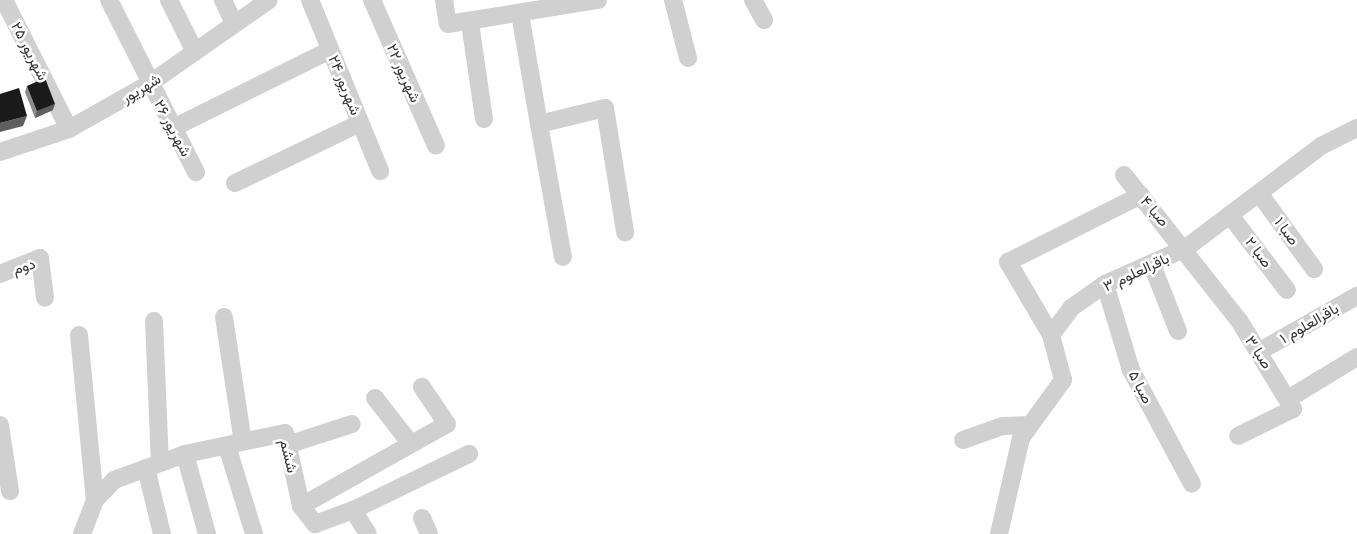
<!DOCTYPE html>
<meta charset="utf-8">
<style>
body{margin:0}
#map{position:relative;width:1357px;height:534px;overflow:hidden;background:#fff;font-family:Helvetica,Vazirmatn,sans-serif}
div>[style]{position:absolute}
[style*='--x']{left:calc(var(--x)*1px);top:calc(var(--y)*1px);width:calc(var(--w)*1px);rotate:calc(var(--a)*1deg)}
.minor>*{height:18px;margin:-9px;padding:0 9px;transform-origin:9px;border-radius:9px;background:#d0d0d0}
.wall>*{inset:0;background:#8c8c8c}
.shaded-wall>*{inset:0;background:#5f5f5f}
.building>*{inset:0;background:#1a1a1a}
span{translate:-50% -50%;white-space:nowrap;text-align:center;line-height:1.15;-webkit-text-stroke:5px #fff;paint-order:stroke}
.street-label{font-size:15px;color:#333}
</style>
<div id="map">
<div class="minor">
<div style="--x:4;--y:0;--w:144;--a:63.3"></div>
<div style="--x:109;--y:0;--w:193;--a:63.2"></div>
<div style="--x:169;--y:0;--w:58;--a:63.4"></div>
<div style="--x:223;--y:0;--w:26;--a:65"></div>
<div style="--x:310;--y:0;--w:185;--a:67.7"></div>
<div style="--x:372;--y:0;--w:159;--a:66.3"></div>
<div style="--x:444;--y:0;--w:24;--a:81"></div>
<div style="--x:448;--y:24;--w:152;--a:-9.1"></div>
<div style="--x:673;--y:0;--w:60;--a:75.5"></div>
<div style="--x:753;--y:0;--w:23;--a:61"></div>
<div style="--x:520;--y:14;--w:112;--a:80.2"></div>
<div style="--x:539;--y:124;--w:68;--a:-13.6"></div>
<div style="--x:605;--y:108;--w:126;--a:80.8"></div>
<div style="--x:470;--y:23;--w:97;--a:81.7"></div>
<div style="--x:539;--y:124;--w:135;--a:79.8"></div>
<div style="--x:175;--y:127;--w:173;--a:-26.4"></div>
<div style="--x:0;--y:152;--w:73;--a:-18.4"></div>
<div style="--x:69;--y:129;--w:92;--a:-29.4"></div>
<div style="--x:149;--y:84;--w:146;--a:-35"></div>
<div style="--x:1124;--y:175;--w:187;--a:51.7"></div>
<div style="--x:1240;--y:322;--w:102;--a:58.7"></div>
<div style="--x:1293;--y:409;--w:61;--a:153.9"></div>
<div style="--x:235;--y:183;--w:139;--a:-25.6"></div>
<div style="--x:1259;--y:193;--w:94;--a:54.1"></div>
<div style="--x:1230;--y:215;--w:94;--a:52.8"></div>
<div style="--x:1152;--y:265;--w:71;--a:68.5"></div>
<div style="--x:0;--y:274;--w:43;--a:-21.8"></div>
<div style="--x:40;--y:258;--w:40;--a:82.9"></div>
<div style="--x:1105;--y:284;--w:90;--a:73.2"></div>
<div style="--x:1131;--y:370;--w:129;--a:61.8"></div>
<div style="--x:224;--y:317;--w:126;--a:81.4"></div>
<div style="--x:154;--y:321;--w:142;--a:87.6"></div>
<div style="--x:79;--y:335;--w:166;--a:84.5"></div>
<div style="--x:1051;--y:335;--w:85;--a:-120.5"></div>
<div style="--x:1008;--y:262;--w:149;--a:-26.7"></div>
<div style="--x:1260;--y:351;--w:112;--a:-29.6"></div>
<div style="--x:375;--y:398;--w:58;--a:52"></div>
<div style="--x:1288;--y:399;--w:81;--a:-31.3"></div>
<div style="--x:0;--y:425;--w:67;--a:81.4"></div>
<div style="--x:963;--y:440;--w:42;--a:-19.3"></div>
<div style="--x:1003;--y:426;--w:24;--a:-2"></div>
<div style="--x:287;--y:445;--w:68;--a:-17.9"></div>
<div style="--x:227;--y:446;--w:92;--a:72.9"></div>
<div style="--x:185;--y:454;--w:83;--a:74.6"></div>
<div style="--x:146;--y:468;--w:68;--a:76.4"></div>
<div style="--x:301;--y:506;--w:23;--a:52"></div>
<div style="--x:315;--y:524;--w:40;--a:-20.2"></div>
<div style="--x:353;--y:510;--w:28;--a:58"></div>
<div style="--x:353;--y:510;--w:129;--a:-25.8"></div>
<div style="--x:422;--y:518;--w:17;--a:66"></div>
<div style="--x:82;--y:534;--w:36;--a:-69"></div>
<div style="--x:95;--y:500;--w:28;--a:-46"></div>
<div style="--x:114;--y:480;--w:76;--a:-20.1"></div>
<div style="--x:185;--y:454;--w:102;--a:-11.9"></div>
<div style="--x:285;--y:433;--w:75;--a:77.6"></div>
<div style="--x:301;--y:506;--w:167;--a:-29.3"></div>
<div style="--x:447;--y:424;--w:45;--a:-124"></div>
<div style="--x:999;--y:534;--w:98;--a:-77.1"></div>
<div style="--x:1021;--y:438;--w:72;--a:-54.1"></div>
<div style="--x:1063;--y:380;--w:47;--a:-104.9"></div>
<div style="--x:1051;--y:335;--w:34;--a:-53"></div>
<div style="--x:1071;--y:308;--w:42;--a:-35.2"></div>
<div style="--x:1105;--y:284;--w:89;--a:-24"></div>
<div style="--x:1186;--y:248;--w:169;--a:-37.1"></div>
<div style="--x:1321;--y:146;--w:40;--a:-26.6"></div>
</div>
<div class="wall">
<div style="clip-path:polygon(27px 86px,53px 110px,35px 118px,25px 92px)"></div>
</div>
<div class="shaded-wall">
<div style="clip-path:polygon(55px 104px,53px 110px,35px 118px,37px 111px)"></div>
<div style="clip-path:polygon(27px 116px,23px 126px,0 132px,0 123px)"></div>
</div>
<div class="building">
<div style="clip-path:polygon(45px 78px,55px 104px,37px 111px,27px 86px)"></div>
<div style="clip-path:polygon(19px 88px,27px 116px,0 123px,0 94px)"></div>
</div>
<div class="street-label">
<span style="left:30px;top:51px;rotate:63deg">شهریور ۲۵</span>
<span style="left:404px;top:73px;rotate:66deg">شهریور ۲۲</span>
<span style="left:345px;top:85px;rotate:68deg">شهریور ۲۴</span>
<span style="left:141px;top:88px;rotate:-31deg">شهریور</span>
<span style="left:173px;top:128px;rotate:62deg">شهریور ۲۶</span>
<span style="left:1155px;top:211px;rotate:50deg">صبا ۴</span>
<span style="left:1287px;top:231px;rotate:54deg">صبا ۱</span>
<span style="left:1259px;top:252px;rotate:53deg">صبا ۲</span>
<span style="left:24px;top:266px;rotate:-17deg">دوم</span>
<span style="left:1136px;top:272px;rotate:-25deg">باقرالعلوم ۳</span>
<span style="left:1309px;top:323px;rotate:-30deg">باقرالعلوم ۱</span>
<span style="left:1259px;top:352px;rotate:57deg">صبا ۳</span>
<span style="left:1141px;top:387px;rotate:63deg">صبا ۵</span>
<span style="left:289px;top:456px;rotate:76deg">ششم</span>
</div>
</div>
